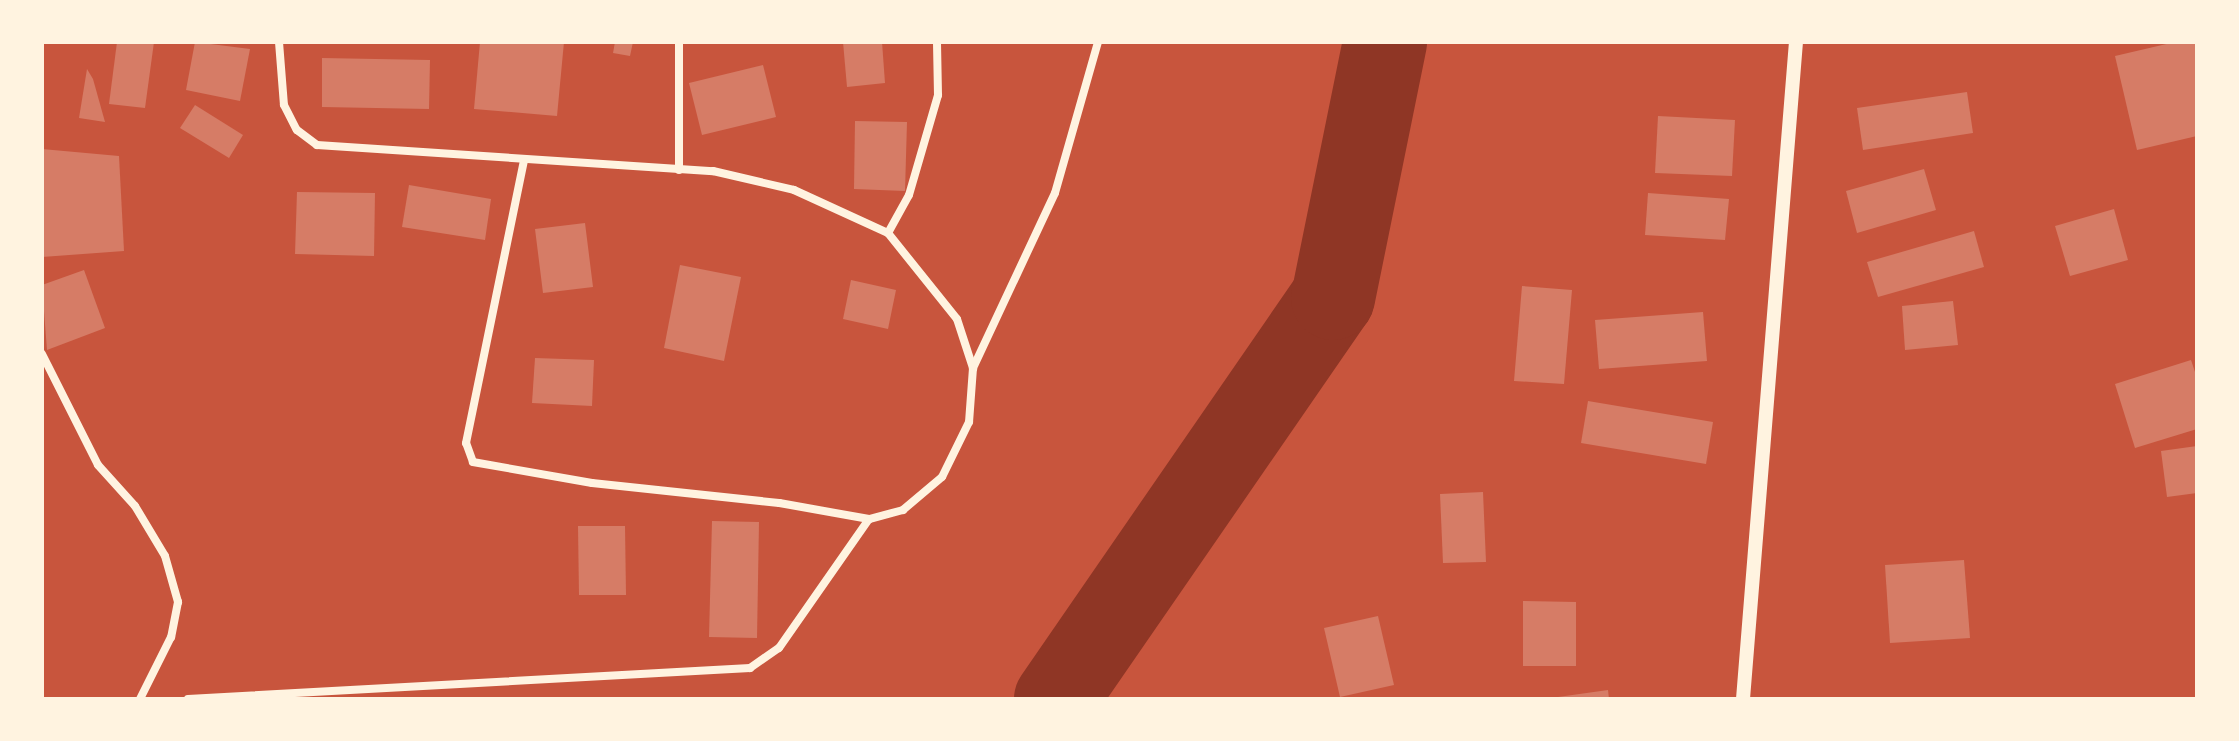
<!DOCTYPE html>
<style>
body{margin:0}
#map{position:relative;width:2239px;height:741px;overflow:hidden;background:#c8553d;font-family:Spectral,serif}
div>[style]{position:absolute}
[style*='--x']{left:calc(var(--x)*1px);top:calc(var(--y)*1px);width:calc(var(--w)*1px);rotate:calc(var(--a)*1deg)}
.river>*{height:84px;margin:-42px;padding:0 42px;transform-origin:42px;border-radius:42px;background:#8f3625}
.building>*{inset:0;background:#d67c66}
.minor>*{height:8px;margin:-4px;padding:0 4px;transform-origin:4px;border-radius:4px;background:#fff3e0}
.tertiary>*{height:14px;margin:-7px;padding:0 7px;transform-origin:7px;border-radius:7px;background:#fff3e0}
span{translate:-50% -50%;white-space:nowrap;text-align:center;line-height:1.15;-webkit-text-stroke:8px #fff3e0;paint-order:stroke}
.frame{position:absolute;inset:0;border:44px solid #fff3e0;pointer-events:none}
</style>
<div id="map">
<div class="river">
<div style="--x:1056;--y:699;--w:487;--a:-55.4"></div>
<div style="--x:1333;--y:298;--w:261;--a:-78.5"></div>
</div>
<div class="building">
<div style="clip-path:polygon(117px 42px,154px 42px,145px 108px,109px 104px)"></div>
<div style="clip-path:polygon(195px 42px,250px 49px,240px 101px,186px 90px)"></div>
<div style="clip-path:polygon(480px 42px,564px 42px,557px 116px,474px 109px)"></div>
<div style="clip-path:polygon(615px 42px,633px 42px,630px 56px,613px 53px)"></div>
<div style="clip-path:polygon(843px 42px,882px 42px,885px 83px,847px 87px)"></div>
<div style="clip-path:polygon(2175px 42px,2197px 42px,2197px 136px,2137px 150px,2115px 56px)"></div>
<div style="clip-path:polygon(322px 58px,430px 60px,429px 109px,322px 107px)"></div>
<div style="clip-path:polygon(763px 65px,776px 117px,702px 135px,689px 83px)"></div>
<div style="clip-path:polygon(87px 69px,93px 79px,105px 122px,79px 118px)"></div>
<div style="clip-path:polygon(1967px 92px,1973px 133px,1863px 150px,1857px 108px)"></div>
<div style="clip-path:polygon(195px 105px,243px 135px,229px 158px,180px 128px)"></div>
<div style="clip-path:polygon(1658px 116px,1735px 120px,1732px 176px,1655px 173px)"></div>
<div style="clip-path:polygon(855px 121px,907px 122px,905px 191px,854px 189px)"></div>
<div style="clip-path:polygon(42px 149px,119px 156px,124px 251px,42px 257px)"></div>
<div style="clip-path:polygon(1924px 169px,1936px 210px,1857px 233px,1846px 191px)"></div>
<div style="clip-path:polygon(409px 185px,491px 199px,485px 240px,402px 227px)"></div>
<div style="clip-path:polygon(297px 192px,375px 193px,374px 256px,295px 254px)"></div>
<div style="clip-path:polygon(1648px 193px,1729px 199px,1725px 240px,1645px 235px)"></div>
<div style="clip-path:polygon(2114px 209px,2128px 260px,2070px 276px,2055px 226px)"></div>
<div style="clip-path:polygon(585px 223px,593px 287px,543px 293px,535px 229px)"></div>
<div style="clip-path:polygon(1974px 231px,1984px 267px,1878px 297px,1867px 262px)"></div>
<div style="clip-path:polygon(680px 265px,741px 277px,724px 361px,664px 348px)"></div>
<div style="clip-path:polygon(84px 270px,105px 328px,47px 350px,42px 285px)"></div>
<div style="clip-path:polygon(851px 280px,896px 290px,888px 329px,843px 319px)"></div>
<div style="clip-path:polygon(1522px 286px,1572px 290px,1564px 384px,1514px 381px)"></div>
<div style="clip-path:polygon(1953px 301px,1958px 345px,1905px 350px,1902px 306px)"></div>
<div style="clip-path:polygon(1703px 312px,1707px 361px,1599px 369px,1595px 320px)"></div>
<div style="clip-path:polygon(535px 358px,594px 360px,592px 406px,532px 403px)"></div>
<div style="clip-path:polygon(2191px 360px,2197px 378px,2197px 429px,2135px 448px,2115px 384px)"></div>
<div style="clip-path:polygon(1588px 401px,1713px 422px,1706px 464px,1581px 443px)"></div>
<div style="clip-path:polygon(2197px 446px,2197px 493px,2167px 497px,2161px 451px)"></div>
<div style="clip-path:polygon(1483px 492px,1486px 562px,1443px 563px,1440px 494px)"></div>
<div style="clip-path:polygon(712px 521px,759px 522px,757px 638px,709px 637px)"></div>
<div style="clip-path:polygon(578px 526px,625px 526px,626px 595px,579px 595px)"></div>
<div style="clip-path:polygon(1964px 560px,1970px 638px,1890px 643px,1885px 565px)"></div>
<div style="clip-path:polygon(1523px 601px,1576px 602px,1576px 666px,1523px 666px)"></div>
<div style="clip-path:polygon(1378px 616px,1394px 685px,1340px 697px,1324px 628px)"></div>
<div style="clip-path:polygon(1608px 690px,1609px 699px,1558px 699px,1558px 697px)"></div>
</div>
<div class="minor">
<div style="--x:279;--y:42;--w:63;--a:85.5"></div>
<div style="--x:284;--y:105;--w:28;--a:63"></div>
<div style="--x:297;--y:130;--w:25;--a:37"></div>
<div style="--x:317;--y:145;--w:397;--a:3.8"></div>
<div style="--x:713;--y:171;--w:83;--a:13.2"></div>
<div style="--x:794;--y:190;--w:103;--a:24.6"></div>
<div style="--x:888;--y:233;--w:110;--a:51.3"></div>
<div style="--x:957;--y:319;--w:52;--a:71.9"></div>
<div style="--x:973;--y:368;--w:54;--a:94.2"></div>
<div style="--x:969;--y:422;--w:61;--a:116.1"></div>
<div style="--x:942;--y:477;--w:51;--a:139.8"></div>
<div style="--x:903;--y:510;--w:35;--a:165"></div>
<div style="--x:869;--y:519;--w:91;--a:-169.9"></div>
<div style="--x:779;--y:503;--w:188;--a:-173.9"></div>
<div style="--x:592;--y:483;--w:121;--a:-170"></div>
<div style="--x:473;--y:462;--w:20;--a:-110"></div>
<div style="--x:466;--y:443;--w:289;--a:-78.4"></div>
<div style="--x:679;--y:170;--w:128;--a:-90"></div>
<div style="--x:888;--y:233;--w:43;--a:-61.1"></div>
<div style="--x:909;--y:195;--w:104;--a:-73.8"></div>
<div style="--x:938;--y:95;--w:53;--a:-91.1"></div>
<div style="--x:42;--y:354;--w:124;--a:63.2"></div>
<div style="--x:98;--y:465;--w:55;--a:47.9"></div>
<div style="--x:135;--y:506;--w:58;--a:59"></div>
<div style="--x:165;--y:556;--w:48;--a:74.2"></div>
<div style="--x:178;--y:602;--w:36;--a:101"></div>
<div style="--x:171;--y:637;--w:69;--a:116.6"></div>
<div style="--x:973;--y:368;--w:193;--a:-64.9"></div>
<div style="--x:1055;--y:193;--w:157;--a:-74.1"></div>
<div style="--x:188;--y:699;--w:563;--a:-3.16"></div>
<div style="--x:750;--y:668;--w:35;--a:-35"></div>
<div style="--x:779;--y:648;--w:157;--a:-55.1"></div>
</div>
<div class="tertiary">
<div style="--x:1743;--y:699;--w:659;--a:-85.39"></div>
</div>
<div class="frame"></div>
</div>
